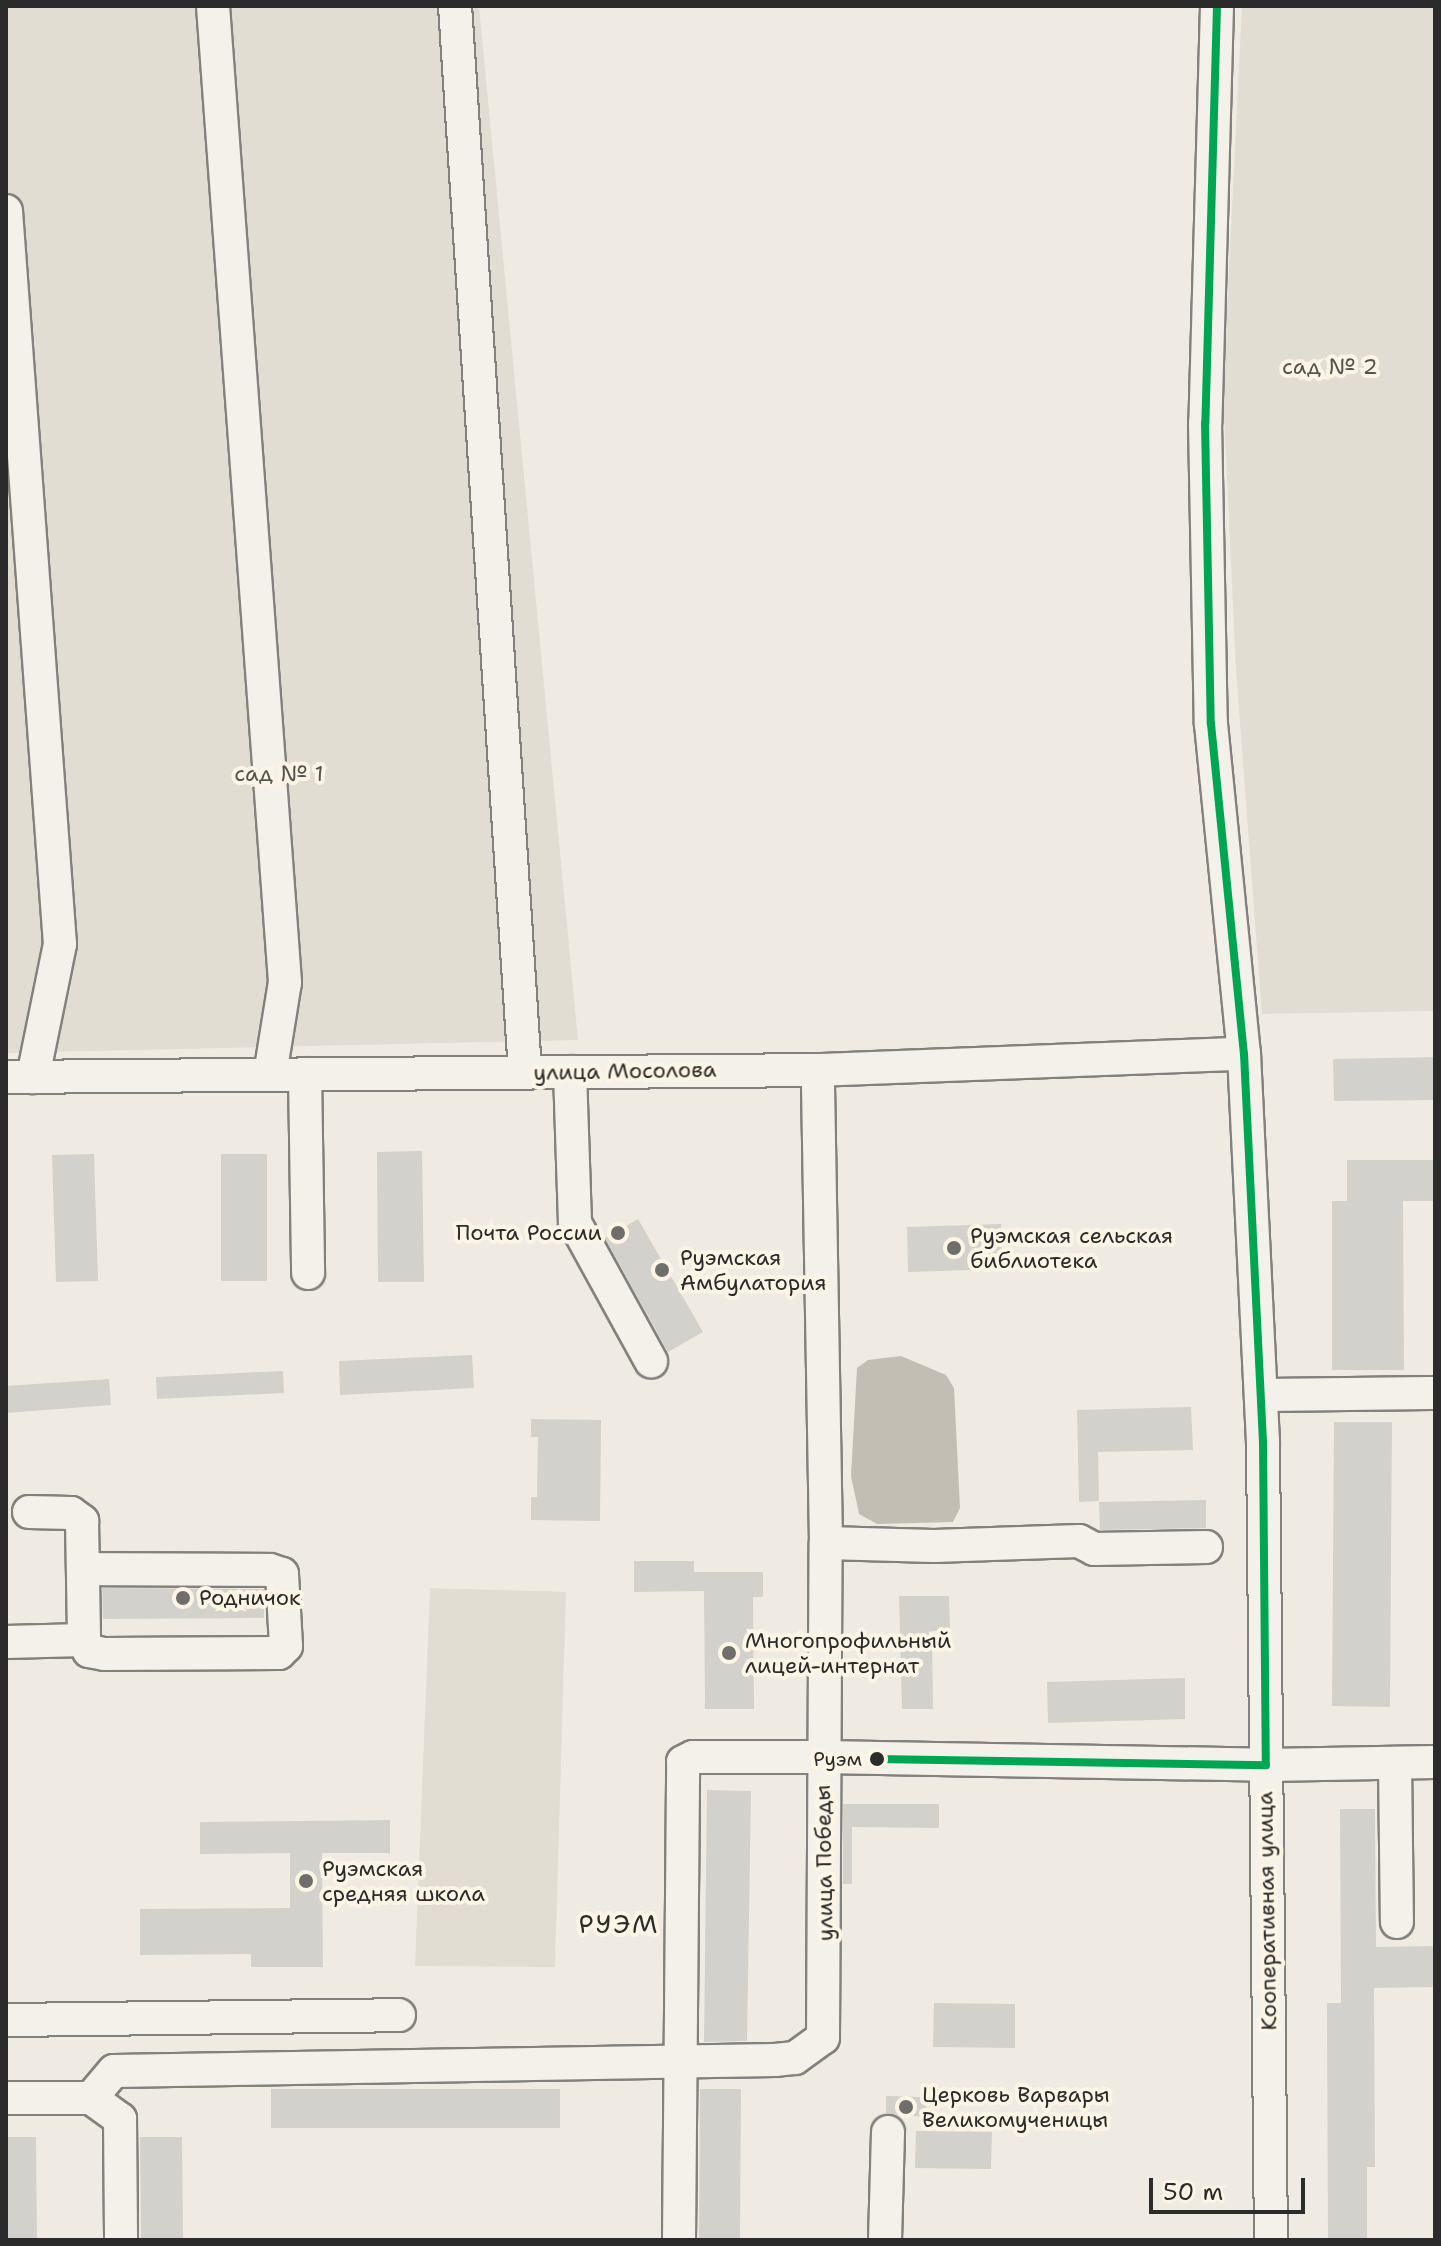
<!DOCTYPE html>
<meta charset="utf-8">
<style>
body{margin:0}
#map{position:relative;width:1441px;height:2246px;overflow:hidden;background:#efebe3;font-family:"Shantell Sans",sans-serif}
div>[style]{position:absolute}
[style*='--x']{left:calc(var(--x)*1px);top:calc(var(--y)*1px);width:calc(var(--w)*1px);rotate:calc(var(--a)*1deg)}
.green>*{inset:0;background:#e1ddd2}
.water>*{inset:0;background:#c2beb4}
.building>*{inset:0;background:#d3d1cb}
.roads{filter:drop-shadow(2px 0 #83817e) drop-shadow(-2px 0 #83817e) drop-shadow(0 2px #83817e) drop-shadow(0 -2px #83817e)}
.minor>*{height:32px;margin:-16px;padding:0 16px;transform-origin:16px;border-radius:16px;background:#f4f1eb}
.bus-1>*{height:8px;margin:-4px;padding:0 4px;transform-origin:4px;border-radius:4px;background:#00a651}
.dots>*{width:22px;height:22px;translate:-50% -50%;box-sizing:border-box;border:4px solid #fcf5e5;border-radius:50%}
span{translate:-50% -50%;white-space:nowrap;text-align:center;line-height:1.15;-webkit-text-stroke:8px #fcf5e5;paint-order:stroke}
.bus-label{font-size:20px;color:#2b2b2b}
.right{translate:-100% -50%;text-align:right}
.park-label{font-size:22px;color:#565451}
.street-label{font-size:22px;color:#2b2b2b}
.poi-label{font-size:22px;color:#2b2b2b}
.left{translate:0 -50%;text-align:left}
.quarter-label{font-size:26px;color:#2b2b2b;letter-spacing:2px}
.frame{position:absolute;inset:0;border:8px solid #2b2b2b;pointer-events:none}
.scale{position:absolute;left:1149px;top:2178px;width:156px;height:36px;box-sizing:border-box;border:4px solid #2b2b2b;border-top:0;padding-left:10px;font-size:24px;line-height:28px;white-space:nowrap;color:#2b2b2b;-webkit-text-stroke:6px #fcf5e5;paint-order:stroke}
</style>
<div id="map">
<div class="green">
<div style="clip-path:polygon(6px 6px,479px 6px,578px 1040px,6px 1053px)"></div>
<div style="clip-path:polygon(1242px 6px,1435px 6px,1435px 1011px,1262px 1014px,1236px 670px,1223px 392px)"></div>
<div style="clip-path:polygon(430px 1588px,566px 1592px,555px 1967px,415px 1966px)"></div>
</div>
<div class="water">
<div style="clip-path:polygon(901px 1356px,946px 1375px,954px 1388px,960px 1508px,953px 1522px,877px 1524px,859px 1514px,851px 1476px,857px 1368px,868px 1360px)"></div>
</div>
<div class="building">
<div style="clip-path:polygon(1435px 1057px,1435px 1100px,1334px 1101px,1333px 1059px)"></div>
<div style="clip-path:polygon(422px 1151px,424px 1282px,378px 1282px,377px 1152px)"></div>
<div style="clip-path:polygon(94px 1154px,98px 1281px,56px 1282px,52px 1155px)"></div>
<div style="clip-path:polygon(221px 1154px,267px 1154px,267px 1281px,221px 1281px)"></div>
<div style="clip-path:polygon(1347px 1160px,1435px 1160px,1435px 1201px,1403px 1201px,1404px 1370px,1332px 1370px,1332px 1201px,1347px 1201px)"></div>
<div style="clip-path:polygon(638px 1219px,703px 1332px,668px 1352px,605px 1238px)"></div>
<div style="clip-path:polygon(1001px 1224px,1002px 1269px,908px 1272px,907px 1227px)"></div>
<div style="clip-path:polygon(472px 1355px,474px 1388px,340px 1395px,339px 1361px)"></div>
<div style="clip-path:polygon(283px 1371px,284px 1393px,157px 1399px,156px 1377px)"></div>
<div style="clip-path:polygon(109px 1379px,111px 1405px,6px 1413px,6px 1386px)"></div>
<div style="clip-path:polygon(1191px 1407px,1193px 1450px,1098px 1452px,1099px 1501px,1079px 1502px,1077px 1410px)"></div>
<div style="clip-path:polygon(531px 1419px,601px 1420px,600px 1521px,531px 1520px,531px 1497px,537px 1497px,538px 1437px,531px 1437px)"></div>
<div style="clip-path:polygon(1334px 1422px,1392px 1422px,1390px 1707px,1332px 1706px)"></div>
<div style="clip-path:polygon(1206px 1500px,1206px 1528px,1100px 1530px,1099px 1502px)"></div>
<div style="clip-path:polygon(634px 1561px,694px 1561px,694px 1572px,763px 1572px,763px 1597px,753px 1597px,754px 1709px,705px 1709px,704px 1591px,634px 1592px)"></div>
<div style="clip-path:polygon(102px 1588px,264px 1589px,264px 1618px,103px 1619px)"></div>
<div style="clip-path:polygon(899px 1596px,949px 1596px,950px 1630px,932px 1631px,933px 1709px,902px 1709px)"></div>
<div style="clip-path:polygon(1185px 1678px,1185px 1719px,1048px 1723px,1047px 1682px)"></div>
<div style="clip-path:polygon(707px 1790px,751px 1791px,747px 2041px,704px 2042px)"></div>
<div style="clip-path:polygon(843px 1804px,939px 1804px,939px 1828px,852px 1827px,852px 1884px,843px 1884px)"></div>
<div style="clip-path:polygon(1340px 1809px,1375px 1809px,1376px 1947px,1435px 1946px,1435px 1987px,1374px 1988px,1375px 2167px,1367px 2167px,1367px 2240px,1328px 2240px,1327px 2003px,1341px 2003px)"></div>
<div style="clip-path:polygon(390px 1820px,390px 1853px,322px 1853px,323px 1967px,251px 1967px,251px 1954px,140px 1955px,140px 1909px,290px 1908px,290px 1853px,200px 1854px,200px 1822px)"></div>
<div style="clip-path:polygon(934px 2003px,1015px 2004px,1015px 2048px,933px 2047px)"></div>
<div style="clip-path:polygon(271px 2089px,560px 2089px,560px 2128px,271px 2128px)"></div>
<div style="clip-path:polygon(700px 2089px,741px 2089px,740px 2240px,699px 2240px)"></div>
<div style="clip-path:polygon(886px 2096px,926px 2097px,926px 2117px,886px 2114px)"></div>
<div style="clip-path:polygon(916px 2131px,992px 2132px,991px 2169px,915px 2168px)"></div>
<div style="clip-path:polygon(6px 2137px,36px 2137px,37px 2240px,6px 2240px)"></div>
<div style="clip-path:polygon(140px 2137px,182px 2137px,183px 2240px,141px 2240px)"></div>
</div>
<div class="roads">
<div class="minor">
<div style="--x:213;--y:6;--w:979;--a:85.78"></div>
<div style="--x:285;--y:982;--w:94;--a:99.2"></div>
<div style="--x:455;--y:6;--w:1068;--a:86.24"></div>
<div style="--x:1217;--y:6;--w:417;--a:91.6"></div>
<div style="--x:1205;--y:423;--w:301;--a:88.9"></div>
<div style="--x:1211;--y:724;--w:332;--a:84.3"></div>
<div style="--x:1244;--y:1054;--w:388;--a:87.2"></div>
<div style="--x:1263;--y:1442;--w:798;--a:89.43"></div>
<div style="--x:6;--y:211;--w:735;--a:85.79"></div>
<div style="--x:60;--y:944;--w:136;--a:101.5"></div>
<div style="--x:570;--y:1072;--w:151;--a:88.1"></div>
<div style="--x:575;--y:1223;--w:158;--a:61.2"></div>
<div style="--x:305;--y:1074;--w:199;--a:89.1"></div>
<div style="--x:6;--y:1077;--w:812;--a:-0.49"></div>
<div style="--x:818;--y:1070;--w:426;--a:-2.2"></div>
<div style="--x:1261;--y:1395;--w:174;--a:-0.7"></div>
<div style="--x:29;--y:1512;--w:42;--a:1.4"></div>
<div style="--x:71;--y:1513;--w:14;--a:36"></div>
<div style="--x:82;--y:1521;--w:119;--a:89"></div>
<div style="--x:826;--y:1543;--w:108;--a:1.6"></div>
<div style="--x:934;--y:1546;--w:145;--a:-2"></div>
<div style="--x:1079;--y:1541;--w:17;--a:28"></div>
<div style="--x:1094;--y:1549;--w:112;--a:-1"></div>
<div style="--x:6;--y:1642;--w:78;--a:-1.5"></div>
<div style="--x:84;--y:1640;--w:12;--a:66"></div>
<div style="--x:89;--y:1651;--w:15;--a:11"></div>
<div style="--x:104;--y:1654;--w:175;--a:-0.3"></div>
<div style="--x:279;--y:1653;--w:10;--a:-45"></div>
<div style="--x:286;--y:1646;--w:72;--a:-93.2"></div>
<div style="--x:282;--y:1574;--w:13;--a:-162"></div>
<div style="--x:270;--y:1570;--w:186;--a:-179.7"></div>
<div style="--x:1395;--y:1763;--w:159;--a:89.3"></div>
<div style="--x:6;--y:2020;--w:393;--a:-0.7"></div>
<div style="--x:6;--y:2098;--w:85;--a:0"></div>
<div style="--x:91;--y:2098;--w:35;--a:-50"></div>
<div style="--x:114;--y:2071;--w:661;--a:-0.95"></div>
<div style="--x:775;--y:2060;--w:20;--a:-6"></div>
<div style="--x:795;--y:2058;--w:34;--a:-36"></div>
<div style="--x:823;--y:2038;--w:495;--a:-89.7"></div>
<div style="--x:826;--y:1543;--w:473;--a:-91"></div>
<div style="--x:91;--y:2098;--w:36;--a:36"></div>
<div style="--x:120;--y:2119;--w:121;--a:89.5"></div>
<div style="--x:679;--y:2240;--w:478;--a:-89.5"></div>
<div style="--x:683;--y:1762;--w:11;--a:-27"></div>
<div style="--x:693;--y:1757;--w:130;--a:0"></div>
<div style="--x:823;--y:1757;--w:443;--a:1"></div>
<div style="--x:1266;--y:1765;--w:169;--a:-1"></div>
<div style="--x:885;--y:2240;--w:108;--a:-88.4"></div>
</div>
</div>
<div class="bus-1">
<div style="--x:1217;--y:6;--w:417;--a:91.6"></div>
<div style="--x:1205;--y:423;--w:301;--a:88.9"></div>
<div style="--x:1211;--y:724;--w:332;--a:84.3"></div>
<div style="--x:1244;--y:1054;--w:388;--a:87.2"></div>
<div style="--x:1263;--y:1442;--w:323;--a:89.5"></div>
<div style="--x:876;--y:1759;--w:390;--a:0.9"></div>
</div>
<div class="dots">
<div style="left:618px;top:1233px;background:#706e6b"></div>
<div style="left:954px;top:1248px;background:#706e6b"></div>
<div style="left:662px;top:1270px;background:#706e6b"></div>
<div style="left:183px;top:1598px;background:#706e6b"></div>
<div style="left:729px;top:1653px;background:#706e6b"></div>
<div style="left:877px;top:1759px;background:#2b2b2b"></div>
<div style="left:306px;top:1881px;background:#706e6b"></div>
<div style="left:906px;top:2107px;background:#706e6b"></div>
</div>
<div class="bus-label">
<span class="right" style="left:862px;top:1759px">Руэм</span>
</div>
<div class="park-label">
<span style="left:1330px;top:367px">сад № 2</span>
<span style="left:279px;top:774px">сад № 1</span>
</div>
<div class="street-label">
<span style="left:625px;top:1071px;rotate:-1deg">улица Мосолова</span>
<span style="left:824px;top:1863px;rotate:-91deg">улица Победы</span>
<span style="left:1267px;top:1911px;rotate:-91deg">Кооперативная улица</span>
</div>
<div class="poi-label">
<span class="right" style="left:602px;top:1233px">Почта России</span>
<span class="left" style="left:970px;top:1248px">Руэмская сельская<br>библиотека</span>
<span class="left" style="left:680px;top:1270px">Руэмская<br>Амбулатория</span>
<span class="left" style="left:199px;top:1598px">Родничок</span>
<span class="left" style="left:745px;top:1653px">Многопрофильный<br>лицей-интернат</span>
<span class="left" style="left:322px;top:1881px">Руэмская<br>средняя школа</span>
<span class="left" style="left:922px;top:2107px">Церковь Варвары<br>Великомученицы</span>
</div>
<div class="quarter-label">
<span style="left:619px;top:1924px">РУЭМ</span>
</div>
<div class="frame"></div>
<div class="scale">50 m</div>
</div>
